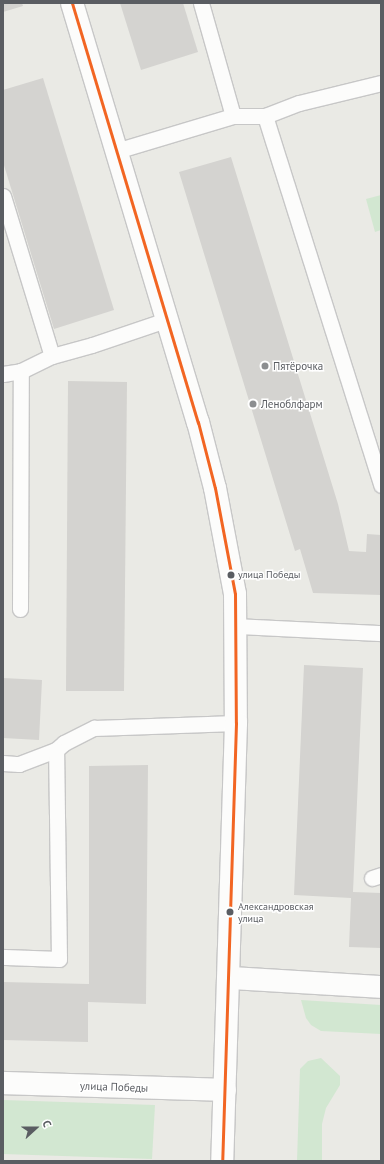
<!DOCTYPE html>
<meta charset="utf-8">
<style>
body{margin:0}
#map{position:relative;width:384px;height:1164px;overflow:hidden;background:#eaeae5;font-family:"PT Sans",sans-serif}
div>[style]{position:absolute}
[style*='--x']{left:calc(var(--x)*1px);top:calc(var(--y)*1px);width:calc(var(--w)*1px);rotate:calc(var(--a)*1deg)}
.green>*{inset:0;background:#d2e7d1}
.building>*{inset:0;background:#d4d3d0}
.roads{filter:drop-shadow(1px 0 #c7c7c7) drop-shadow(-1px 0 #c7c7c7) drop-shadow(0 1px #c7c7c7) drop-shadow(0 -1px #c7c7c7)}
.service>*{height:15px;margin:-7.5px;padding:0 7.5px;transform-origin:7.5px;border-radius:7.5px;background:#fcfcfb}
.minor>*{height:22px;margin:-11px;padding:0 11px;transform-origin:11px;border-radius:11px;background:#fcfcfb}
.secondary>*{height:22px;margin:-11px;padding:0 11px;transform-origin:11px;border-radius:11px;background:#fcfcfb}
.bus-1>*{height:3px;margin:-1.5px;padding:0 1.5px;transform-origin:1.5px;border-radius:1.5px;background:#f26522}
.dots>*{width:11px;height:11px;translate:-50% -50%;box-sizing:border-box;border:2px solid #fff;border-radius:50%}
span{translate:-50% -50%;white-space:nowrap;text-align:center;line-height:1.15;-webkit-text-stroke:3px #fff;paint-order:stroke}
.bus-label{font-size:10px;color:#5a5d62}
.left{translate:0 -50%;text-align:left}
.poi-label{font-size:11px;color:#5a5d62}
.street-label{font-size:11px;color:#5a5d62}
.frame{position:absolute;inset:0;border:4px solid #5a5d62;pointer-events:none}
.north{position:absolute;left:16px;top:1108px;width:40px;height:40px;-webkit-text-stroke:3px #fff;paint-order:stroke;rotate:69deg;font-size:11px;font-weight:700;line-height:16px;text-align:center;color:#5a5d62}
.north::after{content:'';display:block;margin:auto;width:14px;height:18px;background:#5a5d62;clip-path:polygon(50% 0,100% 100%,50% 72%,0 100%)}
</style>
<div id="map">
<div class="green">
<div style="clip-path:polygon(381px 195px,381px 230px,375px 232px,366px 199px)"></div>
<div style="clip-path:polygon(301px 1000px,381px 1005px,381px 1034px,321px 1031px,311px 1025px,306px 1018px)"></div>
<div style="clip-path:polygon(321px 1058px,340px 1076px,340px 1085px,326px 1108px,322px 1124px,322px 1161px,297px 1161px,300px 1069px,308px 1061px)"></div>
<div style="clip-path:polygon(3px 1100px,155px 1105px,152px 1159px,3px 1154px)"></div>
</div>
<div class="building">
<div style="clip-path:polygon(3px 3px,22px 3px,23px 6px,3px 12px)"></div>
<div style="clip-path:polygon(120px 3px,183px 3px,198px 52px,141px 70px)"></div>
<div style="clip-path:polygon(43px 78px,114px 310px,54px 329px,3px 162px,3px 90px)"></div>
<div style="clip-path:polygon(231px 157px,338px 504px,349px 551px,366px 552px,367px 534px,381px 535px,381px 595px,313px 593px,300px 549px,295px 551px,179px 172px)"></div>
<div style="clip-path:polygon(68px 381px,127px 382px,124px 691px,66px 691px)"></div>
<div style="clip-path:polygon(304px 665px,363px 668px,353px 892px,381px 893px,381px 948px,349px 947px,351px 898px,294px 895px)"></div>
<div style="clip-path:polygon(3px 678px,42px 680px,39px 740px,3px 738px)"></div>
<div style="clip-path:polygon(148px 765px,146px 1004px,88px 1002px,88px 1042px,3px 1040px,3px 982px,89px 984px,89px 766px)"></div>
</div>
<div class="roads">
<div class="service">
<div style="--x:201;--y:3;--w:117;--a:74.2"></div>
<div style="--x:265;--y:116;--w:387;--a:72.5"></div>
<div style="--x:116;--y:151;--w:122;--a:-16.7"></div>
<div style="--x:233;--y:116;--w:32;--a:0"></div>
<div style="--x:265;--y:116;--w:36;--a:-21"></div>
<div style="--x:299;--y:103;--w:84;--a:-13.7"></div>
<div style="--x:3;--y:196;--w:167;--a:73"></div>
<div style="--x:3;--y:374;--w:18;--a:-9"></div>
<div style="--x:21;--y:371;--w:34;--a:-26"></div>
<div style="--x:52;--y:356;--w:41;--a:-15.4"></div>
<div style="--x:92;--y:345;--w:78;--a:-18.7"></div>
<div style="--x:20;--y:609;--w:238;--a:-89.8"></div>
<div style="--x:236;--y:626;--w:145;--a:2.8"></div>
<div style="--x:3;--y:763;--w:16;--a:4"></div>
<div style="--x:19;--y:764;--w:40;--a:-21"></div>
<div style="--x:56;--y:750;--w:11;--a:-41"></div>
<div style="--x:64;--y:743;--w:34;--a:-27"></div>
<div style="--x:94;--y:728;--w:142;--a:-2"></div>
<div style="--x:372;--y:878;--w:9;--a:-18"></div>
<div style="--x:3;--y:957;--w:56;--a:2"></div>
<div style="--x:59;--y:959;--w:209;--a:-90.8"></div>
</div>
<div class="minor">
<div style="--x:230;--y:978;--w:151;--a:3.4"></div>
</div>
<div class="secondary">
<div style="--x:72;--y:3;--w:438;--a:73.3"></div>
<div style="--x:198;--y:422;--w:68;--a:75.6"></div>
<div style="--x:215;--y:488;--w:108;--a:79.3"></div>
<div style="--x:235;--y:594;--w:129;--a:89.6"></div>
<div style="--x:236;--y:723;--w:438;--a:91.8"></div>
<div style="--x:3;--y:1083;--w:222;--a:1.8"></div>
</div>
</div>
<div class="bus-1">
<div style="--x:72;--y:3;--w:438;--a:73.3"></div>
<div style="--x:198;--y:422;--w:68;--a:75.6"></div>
<div style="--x:215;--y:488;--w:108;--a:79.3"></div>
<div style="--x:235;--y:594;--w:129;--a:89.6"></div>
<div style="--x:236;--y:723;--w:438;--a:91.8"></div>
</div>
<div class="dots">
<div style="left:265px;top:366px;background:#8c8e90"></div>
<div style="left:253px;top:404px;background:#8c8e90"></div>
<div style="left:231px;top:575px;background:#5a5d62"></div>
<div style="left:230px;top:912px;background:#5a5d62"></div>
</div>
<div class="bus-label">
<span class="left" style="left:238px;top:575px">улица Победы</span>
<span class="left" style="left:238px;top:912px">Александровская<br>улица</span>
</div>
<div class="poi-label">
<span class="left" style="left:273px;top:366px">Пятёрочка</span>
<span class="left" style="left:261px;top:404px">Леноблфарм</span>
</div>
<div class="street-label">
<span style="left:114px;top:1087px;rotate:2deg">улица Победы</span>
</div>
<div class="frame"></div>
<div class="north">С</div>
</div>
